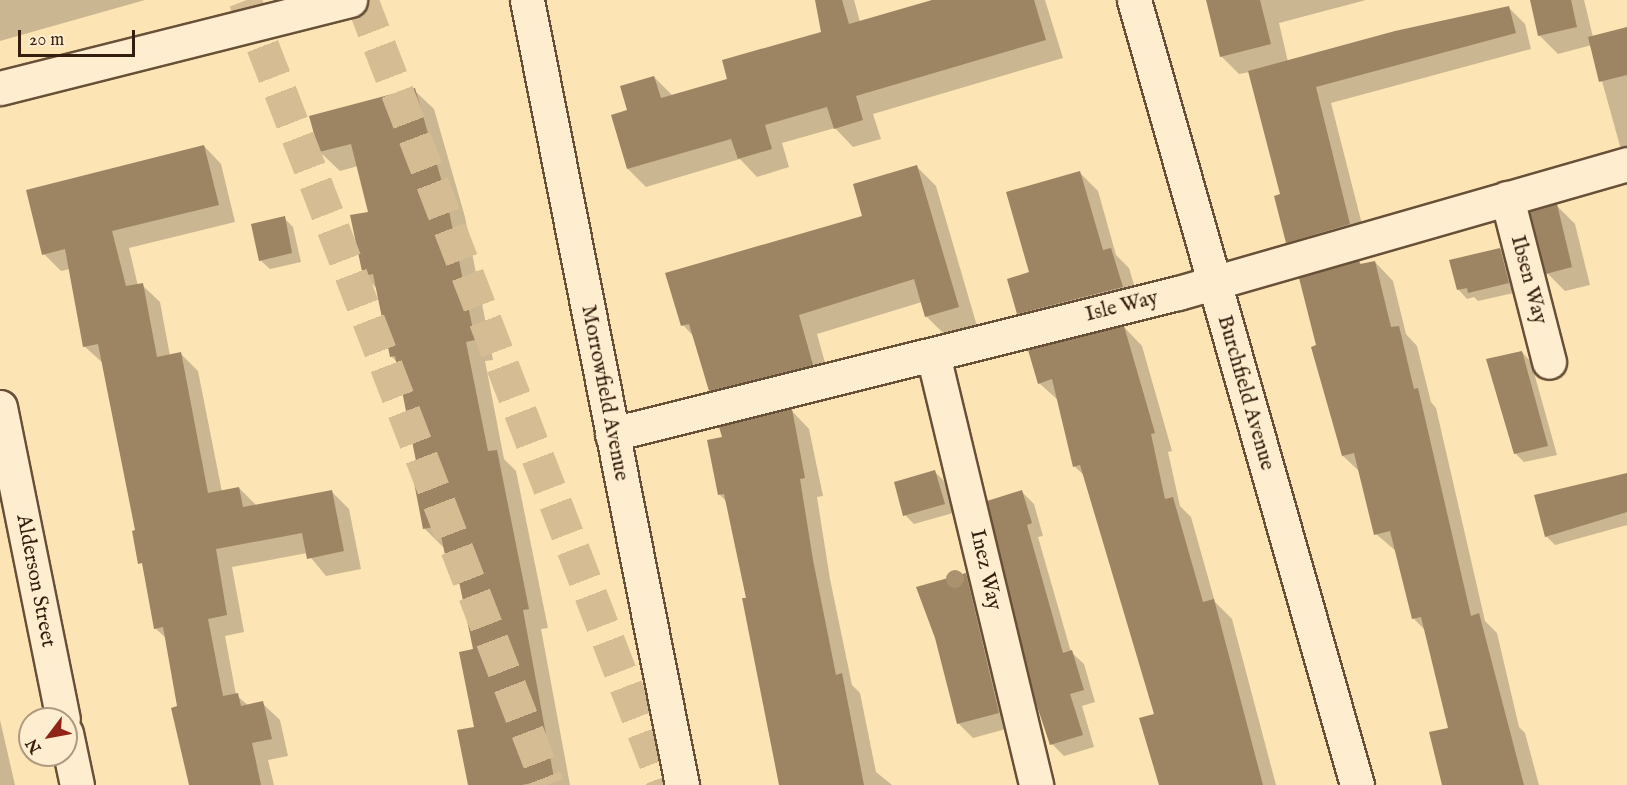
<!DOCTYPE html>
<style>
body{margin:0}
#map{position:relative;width:1627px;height:785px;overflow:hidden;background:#fde4b4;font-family:"IM FELL English",serif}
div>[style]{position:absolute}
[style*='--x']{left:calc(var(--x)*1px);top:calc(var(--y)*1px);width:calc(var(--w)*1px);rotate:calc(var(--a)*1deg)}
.shadow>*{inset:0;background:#0003}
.building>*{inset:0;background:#9d8564}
.highway-tunnel>*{height:33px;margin-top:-16.5px;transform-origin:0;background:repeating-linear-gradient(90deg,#d5bc93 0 33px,transparent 0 49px)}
.roads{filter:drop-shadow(2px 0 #685038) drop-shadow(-2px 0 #685038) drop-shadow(0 2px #685038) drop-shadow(0 -2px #685038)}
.minor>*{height:33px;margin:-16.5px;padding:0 16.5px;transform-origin:16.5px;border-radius:16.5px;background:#feedce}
.trees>*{width:18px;height:18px;margin:-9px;border-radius:50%;background:#ab926f}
span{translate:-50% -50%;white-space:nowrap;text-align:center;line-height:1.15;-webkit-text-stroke:4.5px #feedce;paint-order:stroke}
.street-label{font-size:21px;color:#361e0e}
.north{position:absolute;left:18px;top:707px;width:60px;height:60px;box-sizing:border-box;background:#feedce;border:2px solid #ae9a81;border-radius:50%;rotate:238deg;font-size:16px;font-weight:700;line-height:24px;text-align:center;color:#361e0e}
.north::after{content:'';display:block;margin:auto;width:21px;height:27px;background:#8f2418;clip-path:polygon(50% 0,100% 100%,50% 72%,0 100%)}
.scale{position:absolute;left:18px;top:30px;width:117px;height:27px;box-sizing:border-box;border:3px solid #361e0e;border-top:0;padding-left:8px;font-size:18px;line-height:21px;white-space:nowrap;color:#361e0e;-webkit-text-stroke:4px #feedce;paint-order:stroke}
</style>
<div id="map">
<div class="shadow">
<div style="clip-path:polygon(0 0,145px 0,0 41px)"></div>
<div style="clip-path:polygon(817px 0,854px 0,860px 22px,937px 0,1045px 0,1063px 58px,873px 114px,881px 139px,853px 147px,835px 128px,782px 143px,789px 167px,757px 177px,740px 159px,646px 187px,628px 169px,629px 111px,654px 77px,673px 96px,729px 80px,823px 33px)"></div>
<div style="clip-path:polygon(1208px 0,1366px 0,1279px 23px,1288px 62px,1509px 8px,1525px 24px,1531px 49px,1331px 103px,1366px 240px,1303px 258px,1287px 242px,1282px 195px,1250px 72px,1239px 74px,1221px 56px)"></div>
<div style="clip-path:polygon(1531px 0,1584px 0,1593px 37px,1627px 29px,1627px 153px,1620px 146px,1592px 45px,1558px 54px,1540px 36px)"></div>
<div style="clip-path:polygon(414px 90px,434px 109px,465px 217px,493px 360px,485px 361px,504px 459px,516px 471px,548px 628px,541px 629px,570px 785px,469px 785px,476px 728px,474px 650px,461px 584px,450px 573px,444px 548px,424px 528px,418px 467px,398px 363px,392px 357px,378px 290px,364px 275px,370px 213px,358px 166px,340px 171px,320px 152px)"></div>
<div style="clip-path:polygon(204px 146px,221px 164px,235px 222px,129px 248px,138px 286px,142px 285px,160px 302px,170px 356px,181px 354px,198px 371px,222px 492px,239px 488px,257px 506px,331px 491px,349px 509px,361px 569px,326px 576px,307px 553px,232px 567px,244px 632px,225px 636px,236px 695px,249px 706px,262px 703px,280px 720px,288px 756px,268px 760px,274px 785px,190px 785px,167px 639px,155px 628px,104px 364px,84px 346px,70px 269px,61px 271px,44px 254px)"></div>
<div style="clip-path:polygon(917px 167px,936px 186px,977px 326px,945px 335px,926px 316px,922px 302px,817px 334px,831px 384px,729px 409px,710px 390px,695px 338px,683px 325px,864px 217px)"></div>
<div style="clip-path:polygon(1080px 173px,1098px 191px,1116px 255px,1129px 268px,1140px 305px,1037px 331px,1018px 313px,1031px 273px)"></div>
<div style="clip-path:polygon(1556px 205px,1575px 224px,1590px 285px,1565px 291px,1547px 273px)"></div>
<div style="clip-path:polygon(284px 218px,293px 227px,301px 262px,270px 269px,260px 260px)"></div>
<div style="clip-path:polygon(1500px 249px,1509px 258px,1518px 292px,1478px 301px,1474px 297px,1467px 299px,1458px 289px)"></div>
<div style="clip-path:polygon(1359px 262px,1362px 265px,1375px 262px,1393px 281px,1406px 334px,1417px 346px,1431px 402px,1436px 408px,1485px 621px,1497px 633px,1519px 727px,1525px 733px,1539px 785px,1444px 785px,1450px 729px,1426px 631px,1414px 619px,1397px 552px,1376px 534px,1361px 473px,1343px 456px,1318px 347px)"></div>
<div style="clip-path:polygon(1124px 327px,1142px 346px,1172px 451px,1168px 452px,1180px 506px,1191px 517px,1215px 602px,1232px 619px,1276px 785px,1183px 785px,1155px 715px,1085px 476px,1074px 466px,1059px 401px,1039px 383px)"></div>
<div style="clip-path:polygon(1522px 352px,1531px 362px,1557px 455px,1524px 462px,1515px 453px)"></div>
<div style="clip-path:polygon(791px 410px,809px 429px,823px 496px,817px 497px,830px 579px,852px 685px,860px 693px,876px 772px,892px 785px,781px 785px,747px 599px,727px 502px,720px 495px,724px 438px)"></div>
<div style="clip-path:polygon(935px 472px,944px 481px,953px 513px,914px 524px,905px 515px)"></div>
<div style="clip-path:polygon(1627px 475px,1627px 525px,1555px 545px,1546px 536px)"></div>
<div style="clip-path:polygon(1022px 492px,1034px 504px,1043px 536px,1038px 537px,1071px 652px,1084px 664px,1095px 702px,1082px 706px,1094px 747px,1064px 756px,1052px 744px)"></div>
<div style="clip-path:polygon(965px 574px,980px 589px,1013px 727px,973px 738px,958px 723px)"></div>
<div style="clip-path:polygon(0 720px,15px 785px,0 785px)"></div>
</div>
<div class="building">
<div style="clip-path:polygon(815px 0,842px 0,849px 24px,932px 0,1034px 0,1046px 40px,856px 96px,863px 120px,834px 129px,827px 107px,765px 125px,772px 149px,738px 159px,731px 139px,627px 169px,611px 115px,627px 110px,620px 86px,654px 76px,661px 98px,727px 79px,722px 60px,821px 32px)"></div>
<div style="clip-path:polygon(1206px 0,1260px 0,1271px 44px,1220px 57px)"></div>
<div style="clip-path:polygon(1530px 0,1571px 0,1577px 27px,1538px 36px)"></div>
<div style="clip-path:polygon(1509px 6px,1516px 33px,1316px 87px,1350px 224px,1286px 243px,1274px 196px,1280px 194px,1248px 71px,1395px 31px)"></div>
<div style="clip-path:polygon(1627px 27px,1627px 75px,1599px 82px,1588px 37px)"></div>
<div style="clip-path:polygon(415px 88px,446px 196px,475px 340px,466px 342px,488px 451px,497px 450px,529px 609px,523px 610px,554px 778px,522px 785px,468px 785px,457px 730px,474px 727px,459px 652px,473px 649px,457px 572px,449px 574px,439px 526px,423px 529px,411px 467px,417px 466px,395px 356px,390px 357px,373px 274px,363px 276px,350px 215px,368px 212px,351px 144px,319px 152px,309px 116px)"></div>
<div style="clip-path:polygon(204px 145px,219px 205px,112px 231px,126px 286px,143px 283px,157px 357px,181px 352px,208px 493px,239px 487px,243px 507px,332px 490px,344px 551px,307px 559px,302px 533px,216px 549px,227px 615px,208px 619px,223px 696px,238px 693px,241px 706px,263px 701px,272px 739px,252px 743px,261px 785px,189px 785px,171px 708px,177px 706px,163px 627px,154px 629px,142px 563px,138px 564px,132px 531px,135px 530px,98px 344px,83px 347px,65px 249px,42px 255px,26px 190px)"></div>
<div style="clip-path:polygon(917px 165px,959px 307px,925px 317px,914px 279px,799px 315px,813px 365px,709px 391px,689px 324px,681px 326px,665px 273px,862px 216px,853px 184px)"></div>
<div style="clip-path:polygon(1080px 171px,1103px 250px,1111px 248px,1123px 287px,1017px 314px,1007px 279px,1029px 272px,1006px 192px)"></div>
<div style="clip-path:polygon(1557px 204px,1572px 267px,1546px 274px,1530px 211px)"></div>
<div style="clip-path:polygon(285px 216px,292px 253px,259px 261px,251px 224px)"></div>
<div style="clip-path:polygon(1500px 248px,1509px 283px,1468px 293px,1467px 288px,1457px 290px,1449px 260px)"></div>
<div style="clip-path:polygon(1359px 260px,1360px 264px,1375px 261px,1391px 327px,1399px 326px,1414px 389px,1418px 388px,1471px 616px,1479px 613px,1524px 785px,1442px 785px,1429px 732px,1448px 728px,1421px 617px,1412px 619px,1390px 531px,1374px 535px,1354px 453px,1342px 456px,1311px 347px,1316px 345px,1299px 278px)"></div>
<div style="clip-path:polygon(1124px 326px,1155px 433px,1151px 434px,1165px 499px,1173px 497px,1203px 602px,1214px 599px,1263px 785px,1159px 785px,1139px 718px,1154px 714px,1080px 465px,1073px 467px,1052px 379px,1038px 384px,1028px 350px)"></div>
<div style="clip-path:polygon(1522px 351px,1548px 446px,1514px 454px,1486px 359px)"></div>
<div style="clip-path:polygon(792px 409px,805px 478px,800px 479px,813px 560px,836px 675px,842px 673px,864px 785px,779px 785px,742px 598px,746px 598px,724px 494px,718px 495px,707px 440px,722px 437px,719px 427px)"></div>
<div style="clip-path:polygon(935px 470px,945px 504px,903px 516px,894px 482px)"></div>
<div style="clip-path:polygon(1627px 473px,1627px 512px,1545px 537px,1534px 495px)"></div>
<div style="clip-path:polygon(1022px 490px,1032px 523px,1027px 525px,1063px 653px,1072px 650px,1084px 690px,1070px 694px,1083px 735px,1050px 745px,1036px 703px,987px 501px)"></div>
<div style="clip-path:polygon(966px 573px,999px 713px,957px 724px,935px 638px,916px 587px)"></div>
</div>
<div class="highway-tunnel">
<div style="--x:245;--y:0;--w:841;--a:68.89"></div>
<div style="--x:362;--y:0;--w:841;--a:68.96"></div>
</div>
<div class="roads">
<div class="minor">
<div style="--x:527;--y:0;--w:800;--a:78.83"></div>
<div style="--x:1134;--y:0;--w:816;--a:74.14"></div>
<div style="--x:0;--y:88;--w:361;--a:-14.1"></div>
<div style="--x:1507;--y:198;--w:169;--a:75.6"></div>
<div style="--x:933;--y:355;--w:442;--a:76.5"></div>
<div style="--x:0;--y:407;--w:318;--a:78.6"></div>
<div style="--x:612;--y:434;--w:583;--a:-13.99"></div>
<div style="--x:1178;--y:293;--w:467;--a:-16"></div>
<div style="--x:66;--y:733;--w:53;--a:78.1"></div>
</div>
</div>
<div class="trees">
<div style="left:955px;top:579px"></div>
</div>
<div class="street-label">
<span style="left:1528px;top:280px;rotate:75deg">Ibsen Way</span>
<span style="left:1122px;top:307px;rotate:-14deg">Isle Way</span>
<span style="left:604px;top:393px;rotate:79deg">Morrowfield Avenue</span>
<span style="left:1245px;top:393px;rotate:74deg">Burchfield Avenue</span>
<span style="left:985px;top:570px;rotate:77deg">Inez Way</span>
<span style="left:35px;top:581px;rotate:79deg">Alderson Street</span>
</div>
<div class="north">N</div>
<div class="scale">20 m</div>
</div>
